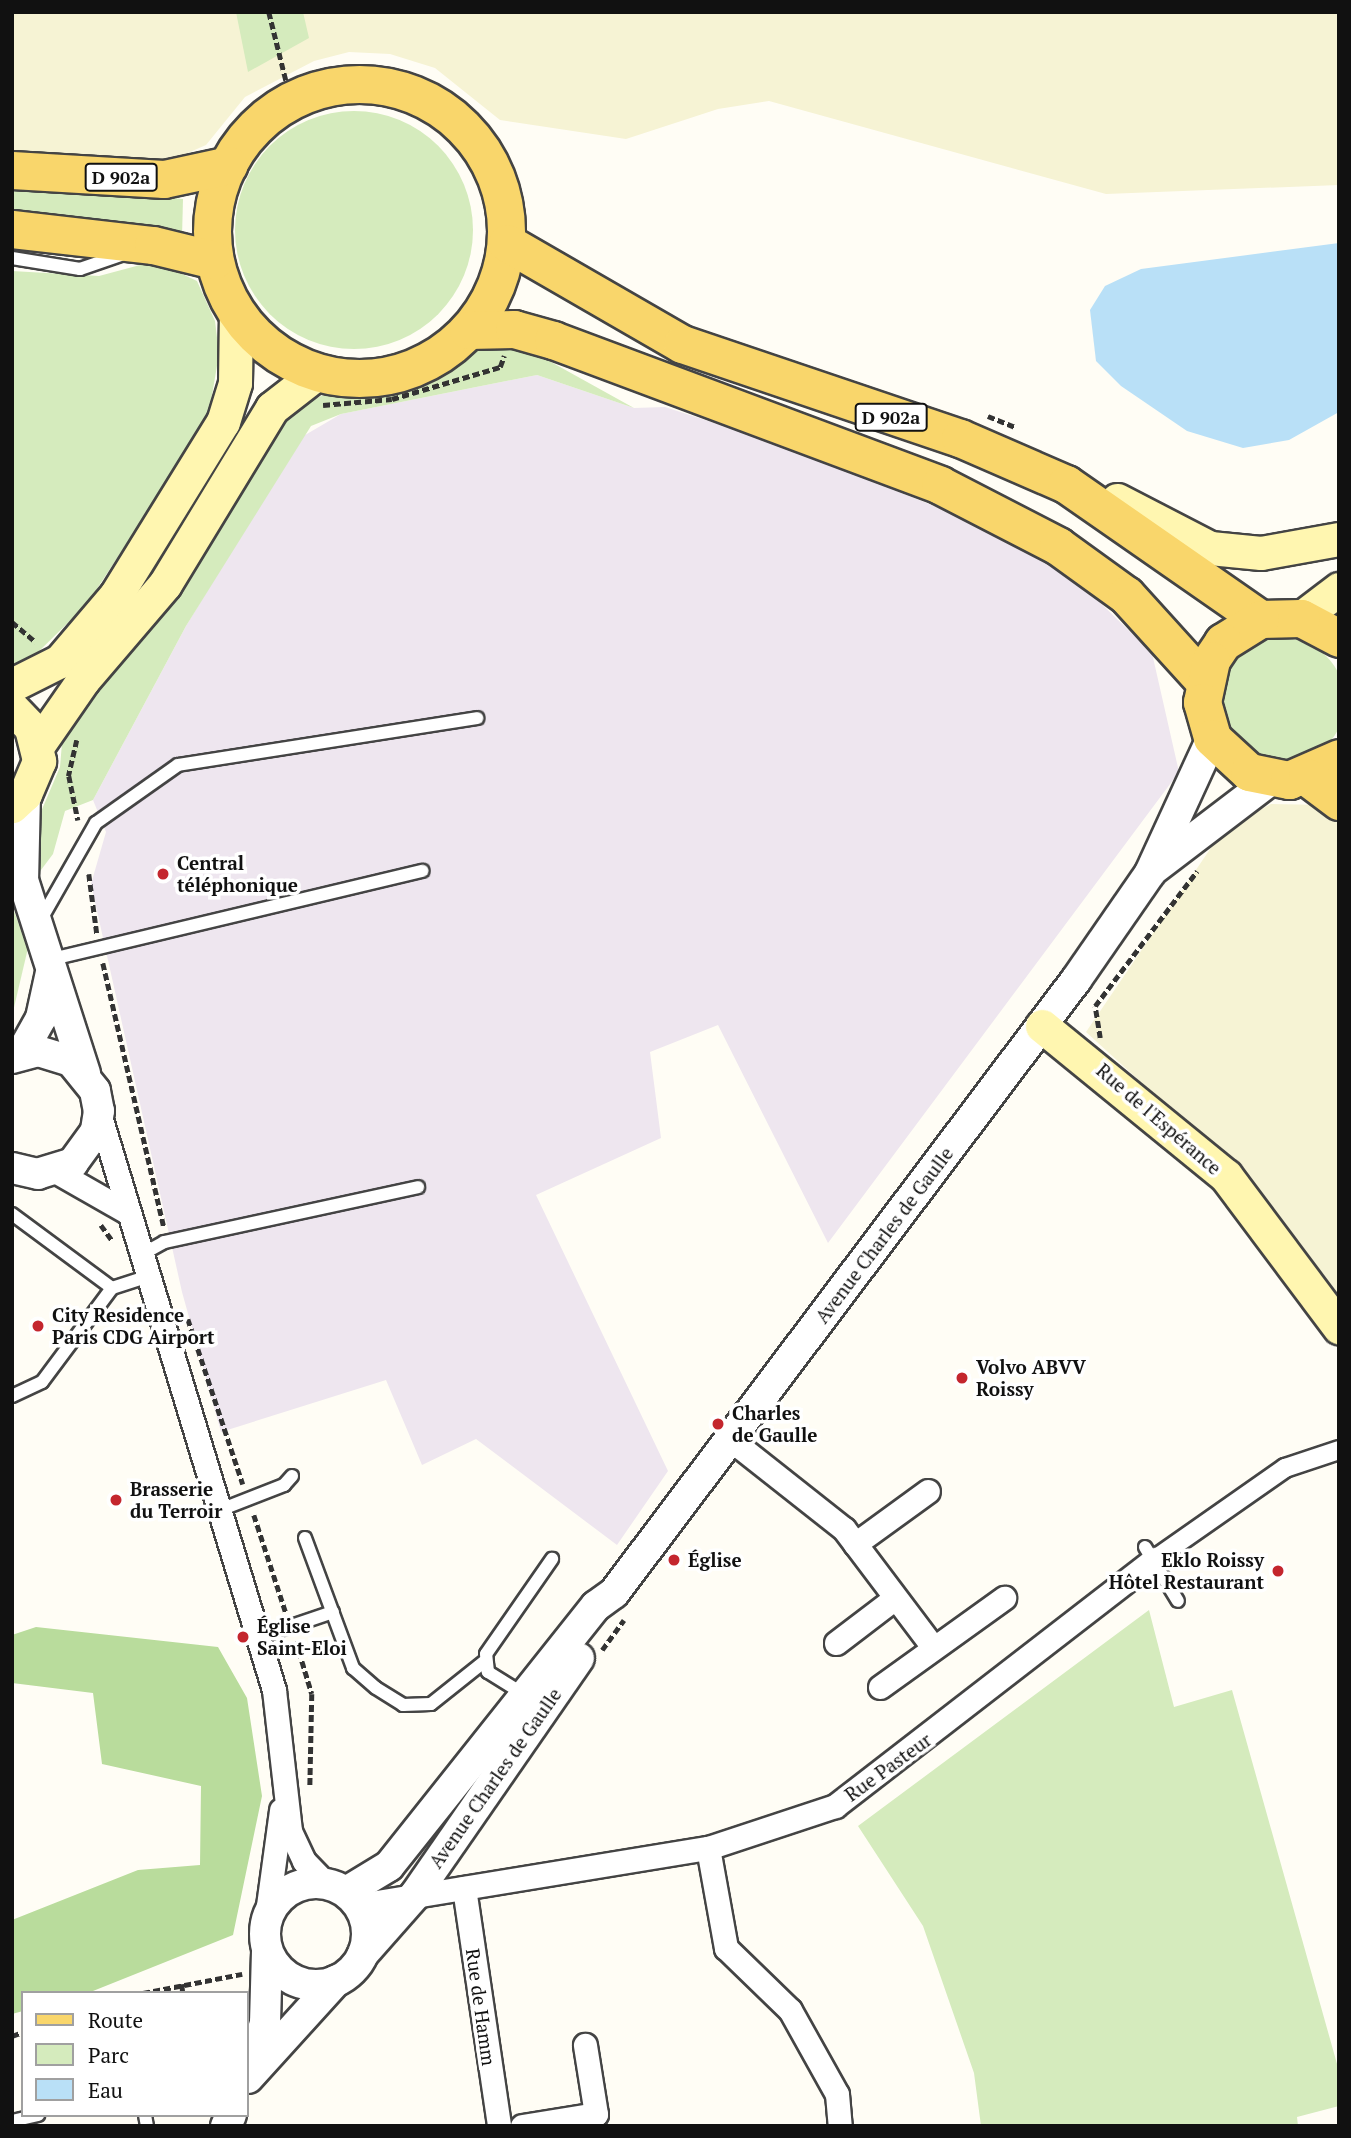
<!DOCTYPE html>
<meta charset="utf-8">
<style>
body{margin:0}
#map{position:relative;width:1351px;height:2138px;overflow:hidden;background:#fffdf5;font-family:"PT Serif",serif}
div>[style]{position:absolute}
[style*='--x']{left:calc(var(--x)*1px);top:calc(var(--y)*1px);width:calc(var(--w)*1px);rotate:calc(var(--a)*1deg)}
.industrial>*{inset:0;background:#eee6ef}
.farmland>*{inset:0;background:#f6f3d4}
.green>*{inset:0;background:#d5ebbd}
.round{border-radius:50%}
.forest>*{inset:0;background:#b9dc9c}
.water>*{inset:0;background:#b9e0f7}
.path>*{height:4.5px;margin-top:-2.25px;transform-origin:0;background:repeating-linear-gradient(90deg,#333 0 7px,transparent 0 10.5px)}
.roads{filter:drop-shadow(2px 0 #444) drop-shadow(-2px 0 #444) drop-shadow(0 2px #444) drop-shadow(0 -2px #444)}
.service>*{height:12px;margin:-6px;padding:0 6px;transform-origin:6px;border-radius:6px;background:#fff}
.pedestrian>*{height:18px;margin:-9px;padding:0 9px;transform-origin:9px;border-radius:9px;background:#fff}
.minor>*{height:23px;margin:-11.5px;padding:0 11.5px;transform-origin:11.5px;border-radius:11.5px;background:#fff}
.tertiary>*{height:30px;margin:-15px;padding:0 15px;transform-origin:15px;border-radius:15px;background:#fff}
.tertiary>.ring{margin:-15px;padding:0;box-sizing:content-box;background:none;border:30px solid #fff;border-radius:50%}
.secondary>*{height:33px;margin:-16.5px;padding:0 16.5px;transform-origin:16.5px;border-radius:16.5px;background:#fff6b0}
.primary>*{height:37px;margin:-18.5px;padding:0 18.5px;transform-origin:18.5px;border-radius:18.5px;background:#f9d66b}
.primary>.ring{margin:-18.5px;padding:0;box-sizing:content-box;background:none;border:37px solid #f9d66b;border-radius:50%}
.dots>*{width:19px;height:19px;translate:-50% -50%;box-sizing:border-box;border:4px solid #fff;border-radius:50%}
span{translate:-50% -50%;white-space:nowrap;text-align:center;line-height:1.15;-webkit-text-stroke:7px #fff;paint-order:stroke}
.shield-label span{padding:2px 5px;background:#fff;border:2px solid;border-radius:5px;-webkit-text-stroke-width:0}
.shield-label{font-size:18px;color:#111;font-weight:700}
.poi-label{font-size:19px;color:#111;font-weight:700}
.left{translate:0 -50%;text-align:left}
.right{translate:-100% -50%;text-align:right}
.street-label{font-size:19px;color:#111}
.frame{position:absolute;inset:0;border:14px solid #111;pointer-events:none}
.legend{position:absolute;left:21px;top:1991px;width:228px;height:126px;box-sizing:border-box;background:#fff;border:2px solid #a0a0a0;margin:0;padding:9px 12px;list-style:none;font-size:21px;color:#111}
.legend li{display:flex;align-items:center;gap:14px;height:35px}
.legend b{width:35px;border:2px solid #a0a0a0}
</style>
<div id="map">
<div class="industrial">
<div style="clip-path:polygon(537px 375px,634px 408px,665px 407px,770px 441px,1025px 542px,1084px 587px,1152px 653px,1179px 772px,828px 1243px,718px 1025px,650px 1052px,661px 1138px,536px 1195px,668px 1471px,617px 1545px,476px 1439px,422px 1465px,386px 1380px,221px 1432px,182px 1292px,91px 884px,106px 832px,93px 800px,186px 626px,300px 438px,341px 414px)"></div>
</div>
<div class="farmland">
<div style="clip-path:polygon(12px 12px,1339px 12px,1339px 185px,1106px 194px,769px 101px,718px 109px,626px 139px,500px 120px,435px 68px,390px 54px,349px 52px,314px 61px,245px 97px,206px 145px,158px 166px,12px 153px)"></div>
<div style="clip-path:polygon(1271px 804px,1324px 805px,1339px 815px,1339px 1301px,1257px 1188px,1086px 1032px,1223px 830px)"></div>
</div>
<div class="green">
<div style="clip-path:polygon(236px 12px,303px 12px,309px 38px,248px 72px)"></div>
<div class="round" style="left:235px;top:111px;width:238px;height:238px"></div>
<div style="clip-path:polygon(12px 184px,183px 199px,182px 237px,12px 215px)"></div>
<div style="clip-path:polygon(155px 261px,197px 281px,215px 321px,219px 354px,208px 419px,87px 604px,31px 659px,12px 666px,12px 271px,99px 276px)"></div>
<div style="clip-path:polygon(491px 342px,524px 347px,634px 408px,537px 375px,341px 414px,311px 426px,186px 626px,93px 800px,65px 811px,53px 854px,38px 874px,40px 814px,60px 767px,63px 731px,169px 608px,288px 413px,331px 391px,350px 394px,414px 380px)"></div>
<div class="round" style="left:1219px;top:638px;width:126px;height:126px"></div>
<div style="clip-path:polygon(12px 906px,28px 948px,12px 1016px)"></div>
<div style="clip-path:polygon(1149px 1610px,1174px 1707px,1232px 1690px,1339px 2071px,1339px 2106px,1297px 2117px,1298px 2126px,981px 2126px,974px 2073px,923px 1926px,858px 1826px)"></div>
</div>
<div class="forest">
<div style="clip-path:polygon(36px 1627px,218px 1647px,247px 1698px,262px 1796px,233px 1935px,88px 1993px,23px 1993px,23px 2011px,12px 2014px,12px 1920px,138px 1870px,200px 1865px,201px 1786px,102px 1764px,93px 1693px,12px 1683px,12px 1635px)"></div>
</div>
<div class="water">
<div style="clip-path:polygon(1339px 243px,1339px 412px,1289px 440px,1243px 448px,1187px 431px,1121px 386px,1096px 361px,1090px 310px,1105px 286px,1141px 269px)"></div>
</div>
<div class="path">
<div style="--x:269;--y:12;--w:91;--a:76"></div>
<div style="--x:323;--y:405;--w:69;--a:-5"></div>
<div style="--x:392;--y:399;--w:113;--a:-16.5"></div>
<div style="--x:500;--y:367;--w:12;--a:-70"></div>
<div style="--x:988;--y:416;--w:29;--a:22"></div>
<div style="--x:12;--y:622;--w:31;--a:40"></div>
<div style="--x:77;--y:740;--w:37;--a:103"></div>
<div style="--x:69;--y:776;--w:45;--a:78.4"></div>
<div style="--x:89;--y:874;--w:61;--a:82.4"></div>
<div style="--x:103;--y:963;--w:271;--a:77"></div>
<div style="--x:1100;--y:1038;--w:32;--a:-99"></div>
<div style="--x:1095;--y:1006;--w:169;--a:-52.9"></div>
<div style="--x:101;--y:1225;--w:19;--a:54"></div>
<div style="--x:188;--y:1319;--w:174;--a:71.6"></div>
<div style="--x:254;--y:1515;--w:103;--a:71.9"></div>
<div style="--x:296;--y:1641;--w:55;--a:73.2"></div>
<div style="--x:312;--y:1694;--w:94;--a:91.2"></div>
<div style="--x:602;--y:1650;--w:37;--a:-54"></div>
<div style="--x:182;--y:1984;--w:9;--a:84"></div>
<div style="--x:143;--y:1993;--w:101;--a:-10.9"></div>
<div style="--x:12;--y:2036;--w:12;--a:-20"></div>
</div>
<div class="roads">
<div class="service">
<div style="--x:12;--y:258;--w:69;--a:9.2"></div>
<div style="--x:80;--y:269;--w:46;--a:-18.8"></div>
<div style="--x:40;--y:921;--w:113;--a:-60.3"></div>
<div style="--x:96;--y:823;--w:100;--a:-35.3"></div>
<div style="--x:178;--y:765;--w:303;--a:-8.9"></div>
<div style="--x:48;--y:960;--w:385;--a:-13.4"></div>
<div style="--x:12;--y:1214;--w:124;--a:36.5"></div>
<div style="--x:139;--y:1256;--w:29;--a:-29"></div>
<div style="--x:164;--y:1242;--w:260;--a:-12.2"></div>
<div style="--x:12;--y:1396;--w:33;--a:-25"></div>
<div style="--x:42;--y:1382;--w:117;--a:-53.3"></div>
<div style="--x:112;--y:1288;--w:35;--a:-18"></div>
<div style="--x:220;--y:1510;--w:69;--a:-21.3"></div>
<div style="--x:284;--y:1485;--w:12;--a:-48"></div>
<div style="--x:305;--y:1538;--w:139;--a:69.7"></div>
<div style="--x:353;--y:1668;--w:30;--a:41"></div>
<div style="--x:376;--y:1688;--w:32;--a:32"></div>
<div style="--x:403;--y:1705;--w:28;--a:-2"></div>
<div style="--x:431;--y:1704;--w:69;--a:-38.5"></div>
<div style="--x:1145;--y:1547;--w:63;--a:58.6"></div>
<div style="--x:259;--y:1637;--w:78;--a:-18.7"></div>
<div style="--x:525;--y:1695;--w:44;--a:-148.1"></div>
<div style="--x:488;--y:1672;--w:18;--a:-96"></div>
<div style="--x:486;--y:1654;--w:116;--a:-55.2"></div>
<div style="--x:145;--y:2115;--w:11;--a:80"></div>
<div style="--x:12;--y:2121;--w:27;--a:-13"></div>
</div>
<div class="pedestrian">
<div style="--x:1155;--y:1559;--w:159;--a:-35"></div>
<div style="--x:1285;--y:1468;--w:57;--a:-18.4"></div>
</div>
<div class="minor">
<div style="--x:99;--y:1113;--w:603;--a:73.13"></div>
<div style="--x:274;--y:1690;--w:142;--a:83.5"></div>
<div style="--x:290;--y:1831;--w:33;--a:65"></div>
<div style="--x:304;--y:1861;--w:30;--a:46"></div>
<div style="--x:55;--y:1171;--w:81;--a:29.7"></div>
<div style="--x:730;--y:1439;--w:145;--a:38.3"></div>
<div style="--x:844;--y:1529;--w:148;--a:53"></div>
<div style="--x:855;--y:1544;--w:90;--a:-36"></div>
<div style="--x:836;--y:1643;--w:74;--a:-37.3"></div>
<div style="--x:880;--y:1687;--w:153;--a:-35.7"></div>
<div style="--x:708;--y:1848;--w:102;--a:79.8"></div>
<div style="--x:726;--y:1948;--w:89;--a:44.1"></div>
<div style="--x:790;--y:2010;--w:96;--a:60.8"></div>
<div style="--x:837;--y:2094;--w:32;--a:85"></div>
<div style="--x:464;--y:1888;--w:241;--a:81.6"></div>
<div style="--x:359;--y:1905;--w:354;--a:-9.3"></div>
<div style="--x:708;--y:1848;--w:134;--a:-18.3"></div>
<div style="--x:835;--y:1806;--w:404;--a:-37.7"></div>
<div style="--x:266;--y:1920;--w:111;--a:-82.2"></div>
<div style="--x:522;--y:2126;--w:75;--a:-9.2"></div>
<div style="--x:596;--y:2114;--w:70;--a:-99.1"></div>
</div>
<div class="tertiary">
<div style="--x:25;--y:794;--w:86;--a:91.3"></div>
<div style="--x:23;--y:880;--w:203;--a:72.2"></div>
<div style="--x:1155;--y:868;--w:147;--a:-37.3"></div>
<div style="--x:21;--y:1054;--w:41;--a:-60.9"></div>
<div style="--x:41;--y:1018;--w:47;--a:-77.7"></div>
<div style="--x:12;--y:1058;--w:27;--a:-15"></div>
<div style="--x:38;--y:1051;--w:34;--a:17"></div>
<div style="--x:71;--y:1061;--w:38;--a:51"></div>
<div style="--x:95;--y:1091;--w:20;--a:79"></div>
<div style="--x:99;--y:1111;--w:20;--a:99"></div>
<div style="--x:96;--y:1131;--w:39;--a:126"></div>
<div style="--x:73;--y:1163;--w:37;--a:163"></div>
<div style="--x:38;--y:1174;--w:27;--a:-167"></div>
<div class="ring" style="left:265px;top:1883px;width:72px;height:72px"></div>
<div style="--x:346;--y:1892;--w:50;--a:-31.2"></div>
<div style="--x:389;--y:1866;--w:332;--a:-51.5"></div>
<div style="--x:596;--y:1606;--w:22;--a:-36"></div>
<div style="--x:614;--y:1593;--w:768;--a:-53"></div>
<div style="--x:1076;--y:980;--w:130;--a:-55.3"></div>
<div style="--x:1150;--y:873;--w:149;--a:-65.3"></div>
<div style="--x:363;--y:1954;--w:79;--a:-48.6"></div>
<div style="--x:415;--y:1895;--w:288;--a:-55.3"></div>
<div style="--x:252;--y:2064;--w:43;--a:-72.4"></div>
<div style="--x:265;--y:2023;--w:72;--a:-88.4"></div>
<div style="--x:248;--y:2078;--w:132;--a:-47.8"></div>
<div style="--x:226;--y:2126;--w:12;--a:-66"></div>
</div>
<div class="secondary">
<div style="--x:1117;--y:500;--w:105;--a:27.3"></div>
<div style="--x:1210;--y:548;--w:51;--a:5.6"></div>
<div style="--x:1261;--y:553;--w:79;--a:-10.2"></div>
<div style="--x:1301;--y:618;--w:48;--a:-37.3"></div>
<div style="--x:12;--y:685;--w:54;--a:-26.6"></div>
<div style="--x:60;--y:661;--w:87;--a:-49.7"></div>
<div style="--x:116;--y:595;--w:203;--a:-58.3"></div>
<div style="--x:223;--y:422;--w:41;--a:-72.9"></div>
<div style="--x:235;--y:383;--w:70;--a:-89.2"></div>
<div style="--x:12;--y:708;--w:28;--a:46"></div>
<div style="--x:31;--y:728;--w:34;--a:76"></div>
<div style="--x:39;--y:761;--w:36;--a:113"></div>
<div style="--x:25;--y:794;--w:18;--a:137"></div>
<div style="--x:38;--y:745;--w:79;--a:-55.3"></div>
<div style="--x:83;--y:680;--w:126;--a:-49.5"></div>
<div style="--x:165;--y:584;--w:206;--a:-58.7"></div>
<div style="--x:272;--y:408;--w:57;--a:-37.9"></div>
<div style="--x:1042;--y:1026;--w:237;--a:39.2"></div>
<div style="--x:1226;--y:1176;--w:189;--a:53.2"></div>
</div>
<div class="primary">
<div class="ring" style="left:212px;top:84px;width:257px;height:257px"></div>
<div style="--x:12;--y:170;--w:152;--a:3.4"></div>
<div style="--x:164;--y:179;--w:66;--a:-12.2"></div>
<div style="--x:12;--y:229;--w:142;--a:6.5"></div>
<div style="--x:153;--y:245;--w:63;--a:13.8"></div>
<div style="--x:507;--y:243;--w:202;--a:30"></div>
<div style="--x:682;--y:344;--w:293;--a:18.7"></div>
<div style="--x:960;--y:438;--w:116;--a:23.5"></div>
<div style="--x:1066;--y:484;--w:236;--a:34.8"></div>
<div style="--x:468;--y:330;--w:46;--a:-1.2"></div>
<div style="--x:514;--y:329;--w:41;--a:15.8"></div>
<div style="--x:553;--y:340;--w:413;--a:20.5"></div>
<div style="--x:940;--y:485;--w:133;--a:27.3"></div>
<div style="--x:1058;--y:546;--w:84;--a:35.8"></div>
<div style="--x:1126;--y:595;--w:116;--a:47.8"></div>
<div style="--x:1339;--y:638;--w:43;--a:-152.2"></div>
<div style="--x:1301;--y:618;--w:41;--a:178.6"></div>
<div style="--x:1260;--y:619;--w:44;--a:148.1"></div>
<div style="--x:1223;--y:642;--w:22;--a:124"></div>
<div style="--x:1211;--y:660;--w:43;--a:102.1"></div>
<div style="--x:1202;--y:702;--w:37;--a:74"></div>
<div style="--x:1212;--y:738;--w:50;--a:42.6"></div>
<div style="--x:1249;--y:772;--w:41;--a:11.3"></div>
<div style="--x:1289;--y:780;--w:55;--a:-23.7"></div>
<div style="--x:1307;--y:777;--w:40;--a:37"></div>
</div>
</div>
<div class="dots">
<div style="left:163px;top:874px;background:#c4262e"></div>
<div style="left:38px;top:1326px;background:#c4262e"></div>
<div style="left:962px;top:1378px;background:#c4262e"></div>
<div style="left:718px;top:1424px;background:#c4262e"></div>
<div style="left:116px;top:1500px;background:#c4262e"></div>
<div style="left:674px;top:1560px;background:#c4262e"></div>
<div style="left:1278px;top:1571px;background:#c4262e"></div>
<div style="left:243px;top:1637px;background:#c4262e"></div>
</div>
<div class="shield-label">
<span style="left:121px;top:177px">D 902a</span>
<span style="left:891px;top:417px">D 902a</span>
</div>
<div class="poi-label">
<span class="left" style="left:177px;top:874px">Central<br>téléphonique</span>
<span class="left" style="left:52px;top:1326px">City Residence<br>Paris CDG Airport</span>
<span class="left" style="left:976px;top:1378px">Volvo ABVV<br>Roissy</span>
<span class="left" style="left:732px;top:1424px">Charles<br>de Gaulle</span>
<span class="left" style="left:130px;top:1500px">Brasserie<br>du Terroir</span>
<span class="left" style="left:688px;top:1560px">Église</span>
<span class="right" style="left:1264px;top:1571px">Eklo Roissy<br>Hôtel Restaurant</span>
<span class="left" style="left:257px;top:1637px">Église<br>Saint-Eloi</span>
</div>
<div class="street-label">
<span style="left:1159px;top:1119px;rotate:41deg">Rue de l'Espérance</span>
<span style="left:884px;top:1235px;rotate:-53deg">Avenue Charles de Gaulle</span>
<span style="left:888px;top:1767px;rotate:-36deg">Rue Pasteur</span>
<span style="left:495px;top:1778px;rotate:-55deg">Avenue Charles de Gaulle</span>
<span style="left:481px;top:2007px;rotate:82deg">Rue de Hamm</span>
</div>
<div class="frame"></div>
<ul class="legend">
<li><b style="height:9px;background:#f9d66b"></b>Route</li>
<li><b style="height:19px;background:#d5ebbd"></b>Parc</li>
<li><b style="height:19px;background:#b9e0f7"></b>Eau</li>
</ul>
</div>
